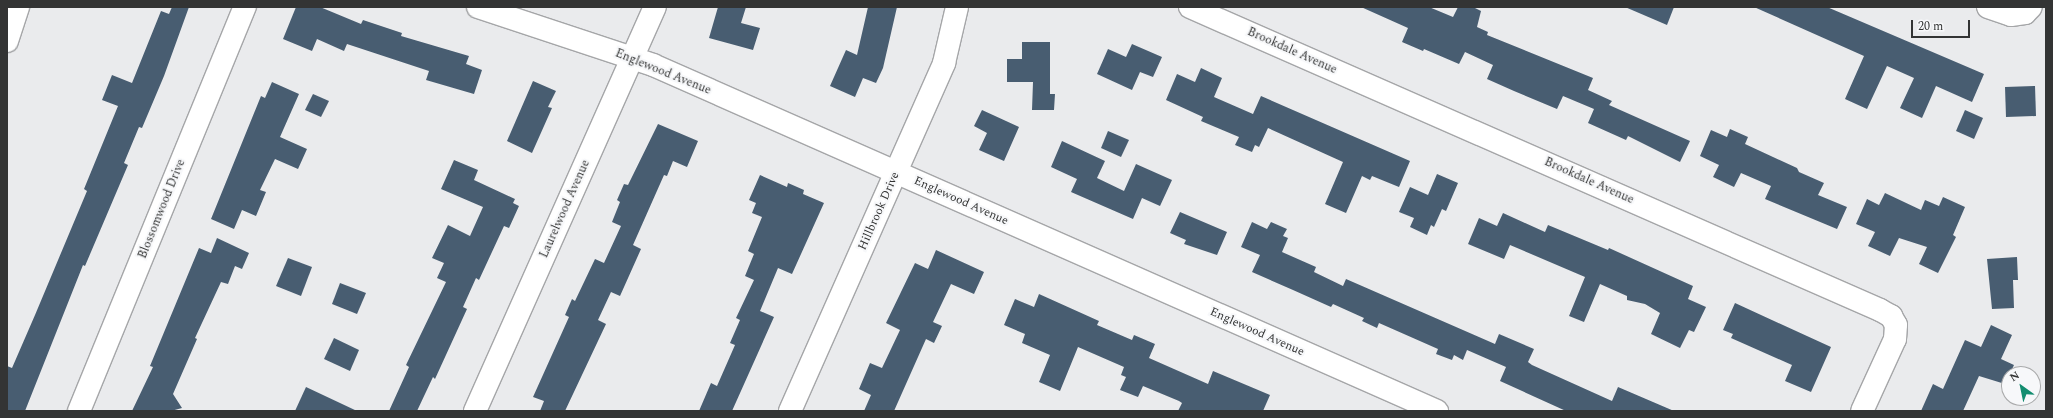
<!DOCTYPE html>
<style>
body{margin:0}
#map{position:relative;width:2053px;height:418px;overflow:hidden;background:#eaebed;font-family:Spectral,serif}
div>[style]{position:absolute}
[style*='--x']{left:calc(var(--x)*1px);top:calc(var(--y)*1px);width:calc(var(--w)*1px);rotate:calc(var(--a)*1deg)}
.building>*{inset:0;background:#485d71}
.roads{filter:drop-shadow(1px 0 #a5a6a8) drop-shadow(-1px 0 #a5a6a8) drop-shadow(0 1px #a5a6a8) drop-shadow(0 -1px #a5a6a8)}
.minor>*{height:22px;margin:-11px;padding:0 11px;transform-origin:11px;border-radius:11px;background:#fff}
.motorway>*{height:22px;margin:-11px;padding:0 11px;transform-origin:11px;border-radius:11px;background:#fff}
span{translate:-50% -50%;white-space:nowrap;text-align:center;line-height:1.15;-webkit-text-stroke:4px #f7f8fa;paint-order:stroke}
.street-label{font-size:12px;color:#333434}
.frame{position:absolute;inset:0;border:8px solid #333434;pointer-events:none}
.north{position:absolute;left:2001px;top:366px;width:40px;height:40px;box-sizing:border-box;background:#f7f8fa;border:1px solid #a9aaab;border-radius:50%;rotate:327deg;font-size:11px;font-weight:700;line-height:16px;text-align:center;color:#333434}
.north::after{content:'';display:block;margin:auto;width:14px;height:18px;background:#138d70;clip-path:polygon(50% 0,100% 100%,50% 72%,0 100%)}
.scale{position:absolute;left:1911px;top:20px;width:59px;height:18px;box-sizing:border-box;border:2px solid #333434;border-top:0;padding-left:5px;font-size:12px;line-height:14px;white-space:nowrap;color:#333434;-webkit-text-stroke:3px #f7f8fa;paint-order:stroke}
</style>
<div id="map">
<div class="building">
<div style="clip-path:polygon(172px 7px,189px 7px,164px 76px,142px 128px,139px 127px,124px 163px,128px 165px,85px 266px,83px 265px,25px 411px,7px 411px,7px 366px,12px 368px,35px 315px,87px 191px,84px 189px,118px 106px,102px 100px,112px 75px,132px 83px,161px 11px,169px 14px)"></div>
<div style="clip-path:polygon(296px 7px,320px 7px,361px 24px,363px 20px,402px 33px,401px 36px,469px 56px,466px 64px,482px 70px,474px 94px,426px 80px,429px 71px,347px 44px,344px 51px,317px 39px,312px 51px,283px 39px)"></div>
<div style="clip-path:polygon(718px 7px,746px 7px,741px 23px,760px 28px,753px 50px,709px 38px)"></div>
<div style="clip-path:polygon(868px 7px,897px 7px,883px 68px,876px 83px,863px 78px,855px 97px,830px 86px,846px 50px,857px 55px)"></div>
<div style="clip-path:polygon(1361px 7px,1429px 7px,1453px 17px,1458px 7px,1473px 7px,1481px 11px,1477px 27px,1488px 32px,1487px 35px,1593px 78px,1588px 90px,1612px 101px,1609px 105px,1690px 141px,1680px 162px,1628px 136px,1626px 140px,1588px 123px,1594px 109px,1563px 96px,1557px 109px,1514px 91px,1487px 79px,1493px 65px,1465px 52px,1459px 64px,1424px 49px,1423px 51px,1402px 42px,1408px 28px)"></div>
<div style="clip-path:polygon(1625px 7px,1674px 7px,1667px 25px)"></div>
<div style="clip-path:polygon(1754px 7px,1827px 7px,1984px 74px,1972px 102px,1936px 86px,1922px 118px,1900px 108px,1914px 78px,1887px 66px,1867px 109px,1845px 99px,1864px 56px)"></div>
<div style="clip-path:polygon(1022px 42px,1050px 42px,1050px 94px,1055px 94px,1054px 110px,1032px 110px,1033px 82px,1007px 82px,1007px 59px,1022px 59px)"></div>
<div style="clip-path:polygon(1132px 44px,1162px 57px,1153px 77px,1140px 72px,1132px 90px,1097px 74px,1108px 49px,1126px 57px)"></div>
<div style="clip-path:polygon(1201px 68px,1222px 78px,1214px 97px,1253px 114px,1261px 96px,1410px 161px,1399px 187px,1372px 176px,1370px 180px,1362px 176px,1346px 213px,1325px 204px,1343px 162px,1268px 128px,1259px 147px,1255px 145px,1252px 152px,1235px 145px,1239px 137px,1201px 121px,1203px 117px,1166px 100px,1177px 74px,1195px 82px)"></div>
<div style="clip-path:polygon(533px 81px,556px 91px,548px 107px,552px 108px,532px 153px,507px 141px)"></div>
<div style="clip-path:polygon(272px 82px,299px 94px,280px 137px,307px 149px,298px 169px,275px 159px,260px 190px,266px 192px,256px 216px,242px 210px,234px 229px,211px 219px,261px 96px,265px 98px)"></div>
<div style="clip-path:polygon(2035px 86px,2036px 116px,2006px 117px,2005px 87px)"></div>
<div style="clip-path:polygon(313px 94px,329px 101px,321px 117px,305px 110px)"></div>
<div style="clip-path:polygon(982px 110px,1019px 127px,1004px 161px,979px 150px,987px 133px,974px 126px)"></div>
<div style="clip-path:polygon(1965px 110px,1983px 118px,1974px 139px,1956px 131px)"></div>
<div style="clip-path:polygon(658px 124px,698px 141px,687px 167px,673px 161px,667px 176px,664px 175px,633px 245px,641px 249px,620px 296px,611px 292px,598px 320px,606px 324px,565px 411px,540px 411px,544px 401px,533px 397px,569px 317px,565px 315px,572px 299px,575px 301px,595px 259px,604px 263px,621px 226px,612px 222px,620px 202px,617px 200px,624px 184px,628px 185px)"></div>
<div style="clip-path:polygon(1730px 129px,1748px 137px,1745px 144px,1797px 168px,1799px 172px,1824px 183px,1818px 195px,1847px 207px,1837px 229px,1765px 199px,1771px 186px,1741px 173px,1734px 187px,1713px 177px,1719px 165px,1700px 156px,1711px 130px,1727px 137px)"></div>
<div style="clip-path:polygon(1108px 131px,1129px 140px,1121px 157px,1101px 148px)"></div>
<div style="clip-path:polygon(1062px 141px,1105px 161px,1097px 178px,1124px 191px,1136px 164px,1172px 180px,1160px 206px,1142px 198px,1133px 219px,1071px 192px,1077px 179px,1051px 167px)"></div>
<div style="clip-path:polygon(454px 160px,478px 170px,474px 180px,515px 199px,513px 203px,519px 206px,509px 228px,504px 226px,479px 280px,476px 278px,463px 307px,467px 309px,435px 379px,433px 377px,417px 411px,389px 411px,409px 367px,406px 365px,446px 282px,437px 278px,444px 263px,432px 258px,448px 225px,470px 236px,483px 207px,441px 189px)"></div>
<div style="clip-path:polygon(1437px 174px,1458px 183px,1446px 211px,1442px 209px,1434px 227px,1431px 225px,1427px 235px,1410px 227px,1414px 218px,1399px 212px,1410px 187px,1428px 195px)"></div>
<div style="clip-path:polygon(760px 175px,787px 187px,788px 183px,804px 190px,803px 194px,824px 203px,792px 274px,778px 268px,760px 311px,774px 317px,732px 411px,699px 411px,711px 383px,717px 386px,735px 345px,730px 343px,740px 320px,736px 318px,754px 280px,745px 276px,754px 254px,748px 251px,762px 217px,752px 213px,756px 203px,749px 200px)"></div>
<div style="clip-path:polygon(1885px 193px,1921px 210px,1925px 200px,1939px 206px,1943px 197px,1965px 207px,1953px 235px,1956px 237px,1938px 273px,1919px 264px,1927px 247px,1899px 238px,1890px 256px,1868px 246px,1875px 232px,1856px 224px,1867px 199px,1879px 205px)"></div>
<div style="clip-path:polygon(1180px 212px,1227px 232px,1217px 255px,1184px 244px,1186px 240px,1170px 233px)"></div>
<div style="clip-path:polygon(1503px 213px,1545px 232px,1548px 225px,1608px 250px,1609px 248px,1693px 286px,1688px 299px,1706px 307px,1694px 332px,1689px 330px,1680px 348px,1651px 334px,1660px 313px,1645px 304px,1627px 300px,1627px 296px,1600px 284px,1584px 322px,1569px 316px,1585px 277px,1510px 245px,1504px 259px,1468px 244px,1479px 218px,1497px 226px)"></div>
<div style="clip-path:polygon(1252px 222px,1267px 229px,1271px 222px,1287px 229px,1283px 236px,1288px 238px,1282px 252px,1316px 267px,1314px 272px,1343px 286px,1346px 279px,1495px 344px,1499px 334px,1534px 349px,1528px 362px,1532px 365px,1612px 401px,1618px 387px,1674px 411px,1566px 411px,1500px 381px,1506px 367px,1467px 350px,1463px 360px,1454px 355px,1452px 360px,1436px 354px,1438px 349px,1379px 323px,1377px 328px,1362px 321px,1364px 318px,1333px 304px,1331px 307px,1293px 290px,1252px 272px,1260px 255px,1241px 247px)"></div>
<div style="clip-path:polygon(217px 238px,249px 253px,242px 269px,235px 266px,228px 284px,221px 282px,195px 338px,197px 339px,173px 394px,182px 408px,171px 411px,132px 411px,153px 367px,150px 366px,199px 248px,211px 253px)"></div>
<div style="clip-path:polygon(936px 250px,984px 272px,974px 294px,951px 284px,933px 322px,942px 326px,934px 343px,926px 339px,894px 411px,864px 411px,871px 395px,859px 389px,870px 363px,882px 368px,900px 330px,886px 323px,915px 263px,928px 269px)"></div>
<div style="clip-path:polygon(2017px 257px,2018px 280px,2013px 280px,2014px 308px,1992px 309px,1987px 259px)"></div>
<div style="clip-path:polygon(288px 258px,312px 267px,301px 296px,276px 286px)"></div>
<div style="clip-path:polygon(340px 283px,366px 293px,357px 314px,332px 304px)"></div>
<div style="clip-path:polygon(1039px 294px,1099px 321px,1097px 325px,1132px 340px,1134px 335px,1155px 344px,1149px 358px,1208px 384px,1213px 371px,1270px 395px,1263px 411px,1178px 411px,1182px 403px,1179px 401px,1143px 386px,1138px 397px,1120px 390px,1126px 377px,1121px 375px,1124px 367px,1078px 347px,1060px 391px,1039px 382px,1050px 355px,1022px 343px,1025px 334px,1004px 325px,1015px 299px,1034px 307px)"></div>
<div style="clip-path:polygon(1735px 303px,1831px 347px,1811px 392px,1785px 381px,1792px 365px,1731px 338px,1733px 334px,1723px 330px)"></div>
<div style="clip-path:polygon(1991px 325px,2012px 335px,2001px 359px,2014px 365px,2005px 384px,1979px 376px,1963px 411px,1921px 411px,1933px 384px,1943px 389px,1965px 340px,1981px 347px)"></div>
<div style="clip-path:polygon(334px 338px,359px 350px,350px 371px,324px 359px)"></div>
<div style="clip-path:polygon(306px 387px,357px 411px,295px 411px)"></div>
</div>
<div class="roads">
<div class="minor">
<div style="--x:478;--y:7;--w:184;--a:18.3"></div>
<div style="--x:653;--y:65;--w:857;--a:23.81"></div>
<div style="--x:1190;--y:7;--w:754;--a:23.71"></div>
<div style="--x:1880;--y:310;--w:13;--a:29"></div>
<div style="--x:1891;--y:316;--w:10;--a:61"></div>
<div style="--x:1896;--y:325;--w:14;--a:94"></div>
<div style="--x:1895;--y:339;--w:79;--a:114.6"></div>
<div style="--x:1988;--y:7;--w:24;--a:19"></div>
<div style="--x:2011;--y:15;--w:14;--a:-8"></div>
<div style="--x:2025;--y:13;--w:8;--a:-45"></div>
<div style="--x:79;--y:411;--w:437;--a:-67.7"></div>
<div style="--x:475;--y:411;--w:442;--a:-66"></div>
<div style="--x:790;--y:411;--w:381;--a:-66.1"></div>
<div style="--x:944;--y:63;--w:57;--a:-76.9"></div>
</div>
<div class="motorway">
<div style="--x:7;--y:41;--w:36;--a:-72"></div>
</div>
</div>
<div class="street-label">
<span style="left:1292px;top:51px;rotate:24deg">Brookdale Avenue</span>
<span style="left:663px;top:72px;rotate:22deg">Englewood Avenue</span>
<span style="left:1589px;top:181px;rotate:24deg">Brookdale Avenue</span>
<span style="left:961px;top:201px;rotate:24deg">Englewood Avenue</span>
<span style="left:162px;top:209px;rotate:-68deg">Blossomwood Drive</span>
<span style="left:565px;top:209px;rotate:-66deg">Laurelwood Avenue</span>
<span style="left:879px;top:211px;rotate:-66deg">Hillbrook Drive</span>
<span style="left:1257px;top:332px;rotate:24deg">Englewood Avenue</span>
</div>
<div class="frame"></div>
<div class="north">N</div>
<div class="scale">20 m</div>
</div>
